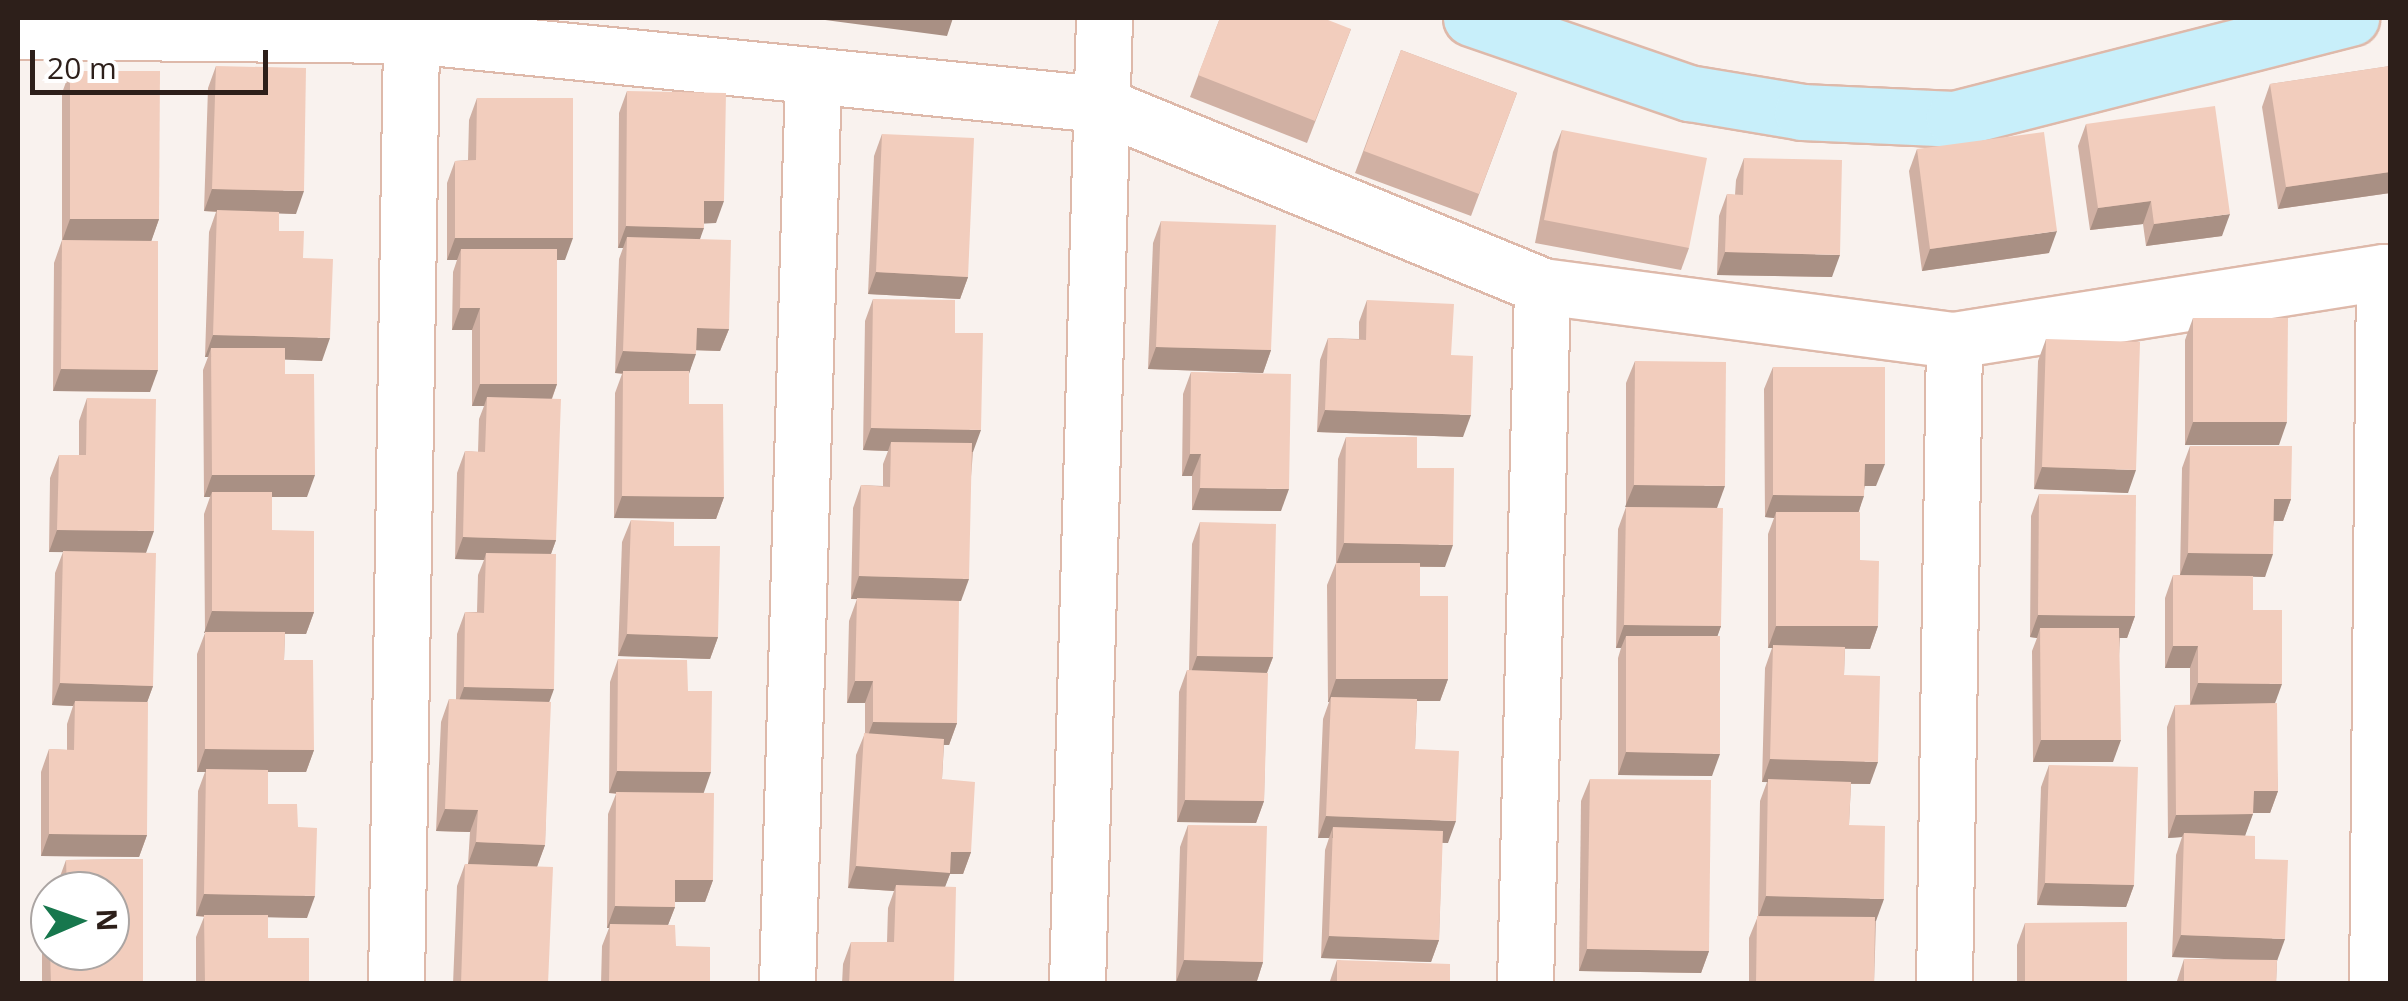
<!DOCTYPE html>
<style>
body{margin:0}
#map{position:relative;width:2408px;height:1001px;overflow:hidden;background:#f9f2ee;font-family:"Open Sans",sans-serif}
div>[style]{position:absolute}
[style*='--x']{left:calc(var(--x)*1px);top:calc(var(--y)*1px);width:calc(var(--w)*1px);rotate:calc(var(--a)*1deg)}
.roads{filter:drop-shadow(2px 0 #deb9aa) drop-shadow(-2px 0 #deb9aa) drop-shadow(0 2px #deb9aa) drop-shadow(0 -2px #deb9aa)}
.street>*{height:55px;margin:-27.5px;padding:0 27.5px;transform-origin:27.5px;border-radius:27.5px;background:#fff}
.secondary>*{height:55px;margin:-27.5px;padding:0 27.5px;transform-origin:27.5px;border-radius:27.5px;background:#c8effa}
.wall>*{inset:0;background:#d0b0a3}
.shaded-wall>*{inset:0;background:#a99084}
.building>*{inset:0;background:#f2cdbd}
span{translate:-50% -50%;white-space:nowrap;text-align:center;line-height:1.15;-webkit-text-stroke:8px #fff;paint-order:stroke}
.frame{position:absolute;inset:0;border:20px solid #2d1f1a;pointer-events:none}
.north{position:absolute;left:30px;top:871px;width:100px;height:100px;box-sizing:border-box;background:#fff;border:2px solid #aba5a3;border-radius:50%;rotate:88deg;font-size:28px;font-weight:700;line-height:40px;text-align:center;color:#2d1f1a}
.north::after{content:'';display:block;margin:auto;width:35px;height:45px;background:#17774d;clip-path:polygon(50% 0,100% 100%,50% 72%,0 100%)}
.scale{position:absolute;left:30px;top:50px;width:238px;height:45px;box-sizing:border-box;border:5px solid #2d1f1a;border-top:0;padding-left:12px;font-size:30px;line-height:35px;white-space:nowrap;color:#2d1f1a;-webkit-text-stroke:8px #fff;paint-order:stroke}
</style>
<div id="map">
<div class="roads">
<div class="street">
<div style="--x:18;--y:31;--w:393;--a:0.6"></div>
<div style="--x:411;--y:35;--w:691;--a:5.73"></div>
<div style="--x:1099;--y:104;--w:479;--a:22.3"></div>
<div style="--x:1542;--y:286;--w:416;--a:7.5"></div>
<div style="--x:1954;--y:340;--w:435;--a:-9"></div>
<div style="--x:2384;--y:272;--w:712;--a:90.56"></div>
<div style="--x:396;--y:984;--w:949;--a:-89.09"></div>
<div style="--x:787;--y:984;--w:908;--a:-88.36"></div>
<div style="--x:1077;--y:984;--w:966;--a:-88.4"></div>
<div style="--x:1525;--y:984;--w:698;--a:-88.6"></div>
<div style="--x:1944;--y:984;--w:644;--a:-89.11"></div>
</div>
<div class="secondary">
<div style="--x:1471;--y:18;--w:231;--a:19"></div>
<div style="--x:1689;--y:93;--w:115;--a:9.5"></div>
<div style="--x:1802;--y:112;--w:152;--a:2.6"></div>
<div style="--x:1954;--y:119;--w:410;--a:-14.3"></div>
</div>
</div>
<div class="wall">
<div style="clip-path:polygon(1220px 18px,1351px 29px,1307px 143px,1190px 97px)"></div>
<div style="clip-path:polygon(1401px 50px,1517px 93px,1471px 216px,1355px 173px)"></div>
<div style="clip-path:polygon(216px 66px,296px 214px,279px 213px,279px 231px,303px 258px,322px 361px,285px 359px,285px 374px,307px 497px,272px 497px,272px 530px,314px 612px,306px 634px,285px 634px,284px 660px,314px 750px,306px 772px,268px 772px,268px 804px,298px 827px,307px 918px,268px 917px,268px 938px,309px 984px,196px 984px,196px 937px,204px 917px,196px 916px,198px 791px,205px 772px,197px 772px,197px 654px,205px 633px,204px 514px,210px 497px,204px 497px,203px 370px,208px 357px,205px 357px,209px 232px,216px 212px,204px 211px,208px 88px)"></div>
<div style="clip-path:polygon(2390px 66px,2390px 193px,2278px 209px,2262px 107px,2270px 84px)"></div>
<div style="clip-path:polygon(70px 71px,159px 219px,151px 241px,150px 392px,53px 391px,54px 263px,62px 240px,62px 93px)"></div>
<div style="clip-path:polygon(627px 91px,716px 223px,704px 223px,700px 239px,729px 329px,720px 351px,696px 350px,689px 374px,689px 404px,724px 497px,716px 519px,614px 518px,615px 393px,622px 374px,615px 373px,619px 259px,623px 248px,618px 248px,619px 113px)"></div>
<div style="clip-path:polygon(477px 98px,565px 260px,557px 260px,557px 384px,552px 399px,556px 540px,551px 554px,549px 702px,545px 845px,537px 866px,548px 984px,453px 984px,457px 886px,465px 864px,468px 864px,470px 832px,436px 831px,441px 722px,449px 699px,456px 700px,457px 634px,465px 612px,477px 612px,478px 575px,484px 560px,455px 559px,457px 473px,465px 451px,478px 452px,479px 419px,484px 406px,472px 406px,472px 330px,452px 330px,453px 272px,457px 260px,447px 260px,447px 183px,455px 161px,468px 160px,469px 120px)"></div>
<div style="clip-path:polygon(2086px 124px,2222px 236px,2146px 246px,2143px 224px,2090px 230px,2078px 146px)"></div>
<div style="clip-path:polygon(1562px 130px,1689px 248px,1681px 270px,1535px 243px,1553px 152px)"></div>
<div style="clip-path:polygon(882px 134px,968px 277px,960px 299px,868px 294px,874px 156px)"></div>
<div style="clip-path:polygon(1917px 149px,2049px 253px,1922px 271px,1909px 171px)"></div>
<div style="clip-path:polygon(1744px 158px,1832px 277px,1717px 275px,1719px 216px,1727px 194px,1735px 195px,1736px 180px)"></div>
<div style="clip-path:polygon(1161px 221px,1271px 350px,1263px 373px,1148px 369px,1153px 243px)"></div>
<div style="clip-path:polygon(873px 299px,955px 333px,973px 452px,961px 601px,935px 601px,957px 723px,949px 745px,944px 745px,942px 779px,971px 852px,963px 874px,950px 874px,945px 886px,954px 984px,842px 984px,843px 964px,851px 942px,887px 942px,888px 908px,894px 891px,848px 888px,856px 755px,865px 733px,865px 703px,847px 703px,849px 621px,857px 599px,851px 599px,853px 508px,861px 485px,883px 486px,883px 464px,888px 451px,863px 450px,865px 321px)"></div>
<div style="clip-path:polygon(1367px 300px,1451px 355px,1463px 437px,1317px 432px,1320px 360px,1328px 338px,1359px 339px,1359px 322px)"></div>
<div style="clip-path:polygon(2193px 318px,2279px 445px,2185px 445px,2185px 340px)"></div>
<div style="clip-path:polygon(2046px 339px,2128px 493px,2034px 489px,2038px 361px)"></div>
<div style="clip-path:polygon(1635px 361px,1717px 508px,1721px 626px,1717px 636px,1712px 776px,1618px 775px,1618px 658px,1621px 648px,1616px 648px,1618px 529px,1626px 507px,1626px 383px)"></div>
<div style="clip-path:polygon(1773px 367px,1876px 486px,1865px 486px,1859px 512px,1860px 560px,1878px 626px,1870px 649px,1845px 648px,1844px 675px,1870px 784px,1851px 784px,1849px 825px,1876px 921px,1874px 984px,1749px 984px,1749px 938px,1758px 916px,1760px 801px,1767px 782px,1762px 782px,1765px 668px,1772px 648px,1768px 648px,1768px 534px,1774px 518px,1765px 517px,1764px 389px)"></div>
<div style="clip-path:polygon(1191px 372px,1281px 511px,1192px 510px,1192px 476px,1182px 476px,1183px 394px)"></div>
<div style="clip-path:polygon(87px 398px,146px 552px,153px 686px,147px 702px,147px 835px,139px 857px,41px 856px,41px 772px,49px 749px,67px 750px,67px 724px,73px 706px,52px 705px,55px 573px,63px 552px,49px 552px,50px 478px,59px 455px,79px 455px,79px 421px)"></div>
<div style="clip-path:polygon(1346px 437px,1417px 468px,1445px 567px,1420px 567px,1420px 596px,1448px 679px,1440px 701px,1417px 701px,1415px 749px,1448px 843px,1442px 843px,1439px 940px,1431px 962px,1321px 958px,1325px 850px,1329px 838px,1318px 838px,1323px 719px,1329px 702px,1328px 702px,1327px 585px,1336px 563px,1338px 459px)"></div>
<div style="clip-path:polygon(2190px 446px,2291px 499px,2283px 521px,2274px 521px,2265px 577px,2253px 576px,2253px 610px,2274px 703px,2278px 791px,2270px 813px,2253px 813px,2245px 835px,2255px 859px,2277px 961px,2276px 984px,2176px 984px,2184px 959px,2236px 959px,2172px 957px,2176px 855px,2182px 837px,2168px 838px,2167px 727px,2175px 705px,2190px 705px,2190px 668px,2165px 668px,2165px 598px,2173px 575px,2180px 575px,2182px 468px)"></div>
<div style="clip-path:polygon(2039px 494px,2135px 616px,2127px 638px,2120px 638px,2113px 762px,2033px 762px,2032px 651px,2037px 638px,2030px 637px,2031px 516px)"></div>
<div style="clip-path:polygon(631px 520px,674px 546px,718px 637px,710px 659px,618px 656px,622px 542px)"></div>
<div style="clip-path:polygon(1200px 522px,1273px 657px,1267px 673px,1264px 801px,1256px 823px,1177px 822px,1179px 692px,1187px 670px,1189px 670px,1192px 544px)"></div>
<div style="clip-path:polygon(618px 659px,688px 691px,703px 793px,713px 880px,705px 902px,675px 902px,675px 907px,668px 925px,676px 946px,710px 984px,601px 984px,602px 946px,609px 928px,607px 928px,608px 814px,616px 794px,609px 793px,610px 682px)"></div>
<div style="clip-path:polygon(2049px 765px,2134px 885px,2126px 907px,2037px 905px,2041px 787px)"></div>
<div style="clip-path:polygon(1590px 779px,1709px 951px,1701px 973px,1579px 971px,1581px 801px)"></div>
<div style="clip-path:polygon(1188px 825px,1263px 962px,1256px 984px,1176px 982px,1180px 847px)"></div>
<div style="clip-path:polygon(143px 859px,143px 984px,42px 984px,42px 926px,50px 905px,50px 951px,110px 951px,110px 891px,58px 891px,58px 882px,66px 860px)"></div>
<div style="clip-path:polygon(2025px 923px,2127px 984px,2017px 984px,2017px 945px)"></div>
<div style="clip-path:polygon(1337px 960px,1450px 984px,1329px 984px)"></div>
</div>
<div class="shaded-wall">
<div style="clip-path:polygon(810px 18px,953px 18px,947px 36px)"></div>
<div style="clip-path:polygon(2390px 172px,2390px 193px,2278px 209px,2286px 187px)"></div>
<div style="clip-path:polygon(212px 189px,304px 191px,296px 214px,204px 211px)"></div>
<div style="clip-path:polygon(704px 201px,724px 201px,716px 223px,696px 224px)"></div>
<div style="clip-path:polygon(2151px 201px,2143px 224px,2090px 230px,2098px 208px)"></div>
<div style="clip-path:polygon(2230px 214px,2222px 236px,2146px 246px,2154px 224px)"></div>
<div style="clip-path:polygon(70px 219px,159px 219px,151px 242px,62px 241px)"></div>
<div style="clip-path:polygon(626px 226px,704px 228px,696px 250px,627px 237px,623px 248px,618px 248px)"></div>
<div style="clip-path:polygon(2057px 231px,2049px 253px,1922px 271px,1930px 249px)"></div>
<div style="clip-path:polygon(455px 238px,573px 238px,565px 260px,461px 260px,461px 249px,457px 260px,447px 260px)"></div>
<div style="clip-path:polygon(1725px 252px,1840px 255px,1832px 277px,1717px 275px)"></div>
<div style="clip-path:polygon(876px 272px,968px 277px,960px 299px,868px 294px)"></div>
<div style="clip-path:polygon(460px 308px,480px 308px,472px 330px,452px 330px)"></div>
<div style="clip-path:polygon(697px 328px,729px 329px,720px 351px,689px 350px)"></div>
<div style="clip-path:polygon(213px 335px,330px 338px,322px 361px,211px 357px,211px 348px,208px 357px,205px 357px)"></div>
<div style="clip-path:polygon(1156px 347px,1271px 350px,1263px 373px,1148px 369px)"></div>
<div style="clip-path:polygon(623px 351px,696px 354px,688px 376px,615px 373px)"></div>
<div style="clip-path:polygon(61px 369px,158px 370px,150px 392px,53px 391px)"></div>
<div style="clip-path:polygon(480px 384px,557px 384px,549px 406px,487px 397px,484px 406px,472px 406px)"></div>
<div style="clip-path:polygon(1325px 410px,1471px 415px,1463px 437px,1317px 432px)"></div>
<div style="clip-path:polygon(2193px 422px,2287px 422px,2279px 445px,2185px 445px)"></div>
<div style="clip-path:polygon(871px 428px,981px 430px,973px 452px,891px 451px,891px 442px,888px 451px,863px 450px)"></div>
<div style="clip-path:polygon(1190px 454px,1201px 454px,1192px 476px,1182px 476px)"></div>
<div style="clip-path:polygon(1865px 464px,1885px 464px,1876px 486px,1857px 486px)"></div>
<div style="clip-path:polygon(2042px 467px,2136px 470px,2128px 493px,2034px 489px)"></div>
<div style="clip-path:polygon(212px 475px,315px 475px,307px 497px,212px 497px,212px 492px,210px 497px,204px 497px)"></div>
<div style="clip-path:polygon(1634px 485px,1725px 486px,1717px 508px,1625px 507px)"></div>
<div style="clip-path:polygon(1200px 488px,1289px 489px,1281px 511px,1192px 510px)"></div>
<div style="clip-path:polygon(1773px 495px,1864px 496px,1856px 519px,1776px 512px,1774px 518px,1765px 517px)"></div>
<div style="clip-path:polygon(622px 496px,724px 497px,716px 519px,614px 518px)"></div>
<div style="clip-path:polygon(2274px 499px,2291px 499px,2283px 521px,2266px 521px)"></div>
<div style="clip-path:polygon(57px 530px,154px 531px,146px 553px,49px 552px)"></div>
<div style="clip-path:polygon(463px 537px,556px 540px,548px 562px,486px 553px,484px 560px,455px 559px)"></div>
<div style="clip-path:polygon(1344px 543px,1453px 545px,1445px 567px,1336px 565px)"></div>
<div style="clip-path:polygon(2188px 553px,2273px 554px,2265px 577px,2180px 575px)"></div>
<div style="clip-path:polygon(859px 576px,969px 579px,961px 601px,851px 599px)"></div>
<div style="clip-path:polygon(212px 611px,314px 612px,306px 634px,204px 633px)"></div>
<div style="clip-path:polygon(2038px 615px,2135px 616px,2127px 638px,2040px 638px,2040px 628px,2037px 638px,2030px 637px)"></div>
<div style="clip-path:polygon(1624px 625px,1721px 626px,1713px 649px,1626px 636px,1621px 648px,1616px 648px)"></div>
<div style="clip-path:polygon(1776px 626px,1878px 626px,1870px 649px,1768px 648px)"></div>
<div style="clip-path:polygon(627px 634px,718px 637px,710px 659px,618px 656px)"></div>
<div style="clip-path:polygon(2173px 646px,2198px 646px,2190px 668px,2165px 668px)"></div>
<div style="clip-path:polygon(1197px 656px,1273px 657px,1264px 680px,1189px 678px)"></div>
<div style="clip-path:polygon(1336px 679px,1448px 679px,1440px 701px,1331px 701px,1331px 697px,1329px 702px,1328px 702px)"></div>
<div style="clip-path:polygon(855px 681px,873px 681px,865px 703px,847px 703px)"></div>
<div style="clip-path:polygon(60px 683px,153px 686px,145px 708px,75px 701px,73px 706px,52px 705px)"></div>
<div style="clip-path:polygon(2198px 683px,2282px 684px,2274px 706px,2190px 705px)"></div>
<div style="clip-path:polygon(464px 687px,554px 689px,546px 711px,456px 709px)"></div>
<div style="clip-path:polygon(873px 722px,957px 723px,949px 745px,865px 744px)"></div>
<div style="clip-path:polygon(2041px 740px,2121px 740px,2113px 762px,2033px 762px)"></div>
<div style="clip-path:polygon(205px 749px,314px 750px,306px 772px,197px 772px)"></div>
<div style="clip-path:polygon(1626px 752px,1720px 754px,1712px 776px,1618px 775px)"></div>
<div style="clip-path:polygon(1770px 759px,1878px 762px,1870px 784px,1762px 782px)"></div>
<div style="clip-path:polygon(617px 771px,711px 772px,703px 795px,609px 793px)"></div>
<div style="clip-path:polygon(2254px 791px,2278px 791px,2270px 813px,2246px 813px)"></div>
<div style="clip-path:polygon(1185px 800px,1264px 801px,1256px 823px,1177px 822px)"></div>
<div style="clip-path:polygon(445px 809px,478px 810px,470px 832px,436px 831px)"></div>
<div style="clip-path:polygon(2253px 814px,2245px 836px,2184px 833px,2182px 837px,2168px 838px,2176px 815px)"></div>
<div style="clip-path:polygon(1326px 816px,1456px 821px,1448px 843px,1332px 838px,1333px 827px,1329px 838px,1318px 838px)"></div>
<div style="clip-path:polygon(49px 834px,147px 835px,139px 857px,41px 856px)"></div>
<div style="clip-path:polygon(476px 842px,545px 845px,537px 867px,468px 864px)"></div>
<div style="clip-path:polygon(951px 852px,971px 852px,963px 874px,950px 874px,942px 895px,896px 885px,894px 891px,848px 888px,856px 866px)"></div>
<div style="clip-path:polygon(675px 880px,713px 880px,705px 902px,667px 902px)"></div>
<div style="clip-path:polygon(2045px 883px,2134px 885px,2126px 907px,2037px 905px)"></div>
<div style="clip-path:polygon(204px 894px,315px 896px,307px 918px,196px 916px)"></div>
<div style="clip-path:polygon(1766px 896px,1884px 899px,1876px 921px,1758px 918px)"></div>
<div style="clip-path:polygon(615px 906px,675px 907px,666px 930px,610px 924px,609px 928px,607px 928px)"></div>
<div style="clip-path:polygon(2181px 935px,2285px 939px,2277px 961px,2172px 957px)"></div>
<div style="clip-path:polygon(1329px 936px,1439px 940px,1431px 962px,1321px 958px)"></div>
<div style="clip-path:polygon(1587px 949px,1709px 951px,1701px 973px,1579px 971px)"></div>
<div style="clip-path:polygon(1184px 960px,1263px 962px,1256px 984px,1176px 982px)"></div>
</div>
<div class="building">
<div style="clip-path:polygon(1220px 18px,1323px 18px,1351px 29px,1315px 121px,1198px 75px)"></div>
<div style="clip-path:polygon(1401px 50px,1517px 93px,1479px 194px,1364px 151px)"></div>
<div style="clip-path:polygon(216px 66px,306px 68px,304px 191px,212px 189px)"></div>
<div style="clip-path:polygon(2390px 66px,2390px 172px,2286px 187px,2270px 84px)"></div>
<div style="clip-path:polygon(70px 71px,160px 71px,159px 219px,70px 219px)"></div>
<div style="clip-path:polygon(627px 91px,726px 93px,724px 201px,704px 201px,704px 228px,626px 226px)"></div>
<div style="clip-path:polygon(477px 98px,573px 98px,573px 238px,455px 238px,455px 161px,476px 160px)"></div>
<div style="clip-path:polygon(2215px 106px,2230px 214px,2154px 224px,2151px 201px,2098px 208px,2086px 124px)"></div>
<div style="clip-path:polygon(1562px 130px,1707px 158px,1689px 248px,1544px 220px)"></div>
<div style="clip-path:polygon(2044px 132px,2057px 231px,1930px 249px,1917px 149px)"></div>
<div style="clip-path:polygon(882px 134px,974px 138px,968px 277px,876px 272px)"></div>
<div style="clip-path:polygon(1744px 158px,1842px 160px,1840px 255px,1725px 252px,1727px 194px,1743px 195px)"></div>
<div style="clip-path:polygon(217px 210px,279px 212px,279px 231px,304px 231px,303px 258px,333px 259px,330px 338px,213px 335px)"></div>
<div style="clip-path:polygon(1161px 221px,1276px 225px,1271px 350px,1156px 347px)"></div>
<div style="clip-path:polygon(627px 237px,731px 240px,729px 329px,697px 328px,696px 354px,623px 351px)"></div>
<div style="clip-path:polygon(62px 240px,158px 241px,158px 370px,61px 369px)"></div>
<div style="clip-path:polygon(461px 249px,557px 249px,557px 384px,480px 384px,480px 308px,460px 308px)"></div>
<div style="clip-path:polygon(873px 299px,955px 300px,955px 333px,983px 333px,981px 430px,871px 428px)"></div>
<div style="clip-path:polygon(1367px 300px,1454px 304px,1451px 355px,1473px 356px,1471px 415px,1325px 410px,1328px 338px,1366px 340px)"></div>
<div style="clip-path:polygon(2193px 318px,2288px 318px,2287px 422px,2193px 422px)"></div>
<div style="clip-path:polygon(2046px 339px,2140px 342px,2136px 470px,2042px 467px)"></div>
<div style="clip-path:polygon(211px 348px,285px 348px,285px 374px,314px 374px,315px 475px,212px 475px)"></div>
<div style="clip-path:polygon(1635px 361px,1726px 362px,1725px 486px,1634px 485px)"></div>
<div style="clip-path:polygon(1773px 367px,1885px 367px,1885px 464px,1865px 464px,1864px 496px,1773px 495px)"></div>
<div style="clip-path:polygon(623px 371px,689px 371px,689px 404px,723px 404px,724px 497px,622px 496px)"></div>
<div style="clip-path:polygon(1191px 372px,1291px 374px,1289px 489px,1200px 488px,1201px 454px,1190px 454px)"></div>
<div style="clip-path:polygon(487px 397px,561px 399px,556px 540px,463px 537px,465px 451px,485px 452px)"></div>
<div style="clip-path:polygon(87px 398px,156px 399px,154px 531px,57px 530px,59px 455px,86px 455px)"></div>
<div style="clip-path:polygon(1346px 437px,1417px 437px,1417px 468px,1454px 468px,1453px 545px,1344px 543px)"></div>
<div style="clip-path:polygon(891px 442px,972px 443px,969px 579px,859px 576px,861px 485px,890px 487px)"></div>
<div style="clip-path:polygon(2190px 446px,2292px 446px,2291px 499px,2274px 499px,2273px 554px,2188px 553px)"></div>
<div style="clip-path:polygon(212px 492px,272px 492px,272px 530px,314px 531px,314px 612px,212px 611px)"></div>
<div style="clip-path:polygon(2039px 494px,2136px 495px,2135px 616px,2038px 615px)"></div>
<div style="clip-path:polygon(1626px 507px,1723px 508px,1721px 626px,1624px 625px)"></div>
<div style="clip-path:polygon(1776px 512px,1860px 512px,1860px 560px,1879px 561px,1878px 626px,1776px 626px)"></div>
<div style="clip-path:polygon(631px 520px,674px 522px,674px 546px,720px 546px,718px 637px,627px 634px)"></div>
<div style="clip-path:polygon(1200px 522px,1276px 524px,1273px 657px,1197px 656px)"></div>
<div style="clip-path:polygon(63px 551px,156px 553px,153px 686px,60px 683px)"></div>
<div style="clip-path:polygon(486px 553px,556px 554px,554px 689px,464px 687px,465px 612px,484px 613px)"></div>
<div style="clip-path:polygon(1336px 563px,1420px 563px,1420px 596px,1448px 596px,1448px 679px,1336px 679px)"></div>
<div style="clip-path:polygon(2173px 575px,2253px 576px,2253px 610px,2282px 610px,2282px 684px,2198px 683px,2198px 646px,2173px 646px)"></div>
<div style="clip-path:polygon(857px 598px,959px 601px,957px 723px,873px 722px,873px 681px,855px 681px)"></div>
<div style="clip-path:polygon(2040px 628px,2119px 628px,2121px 740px,2041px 740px)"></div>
<div style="clip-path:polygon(205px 632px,285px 632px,284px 660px,313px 660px,314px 750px,205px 749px)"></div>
<div style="clip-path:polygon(1626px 636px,1720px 636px,1720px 754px,1626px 752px)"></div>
<div style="clip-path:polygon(1773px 645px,1845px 647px,1844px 675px,1880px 676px,1878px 762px,1770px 759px)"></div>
<div style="clip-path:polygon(618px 659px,687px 660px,688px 691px,712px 691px,711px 772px,617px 771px)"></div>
<div style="clip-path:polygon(1187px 670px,1268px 673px,1264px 801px,1185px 800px)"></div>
<div style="clip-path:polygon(1331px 697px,1417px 699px,1415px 749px,1459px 751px,1456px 821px,1326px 816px)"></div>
<div style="clip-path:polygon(449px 699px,551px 702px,545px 845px,476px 842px,478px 810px,445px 809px)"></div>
<div style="clip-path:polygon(75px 701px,148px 702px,147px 835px,49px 834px,49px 749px,74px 750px)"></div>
<div style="clip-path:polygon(2277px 703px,2278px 791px,2254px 791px,2253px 814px,2176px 815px,2175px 705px)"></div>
<div style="clip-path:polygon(864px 733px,944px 739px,942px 779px,975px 782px,971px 852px,951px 852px,950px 873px,856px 866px)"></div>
<div style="clip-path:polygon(2049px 765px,2138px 767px,2134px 885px,2045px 883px)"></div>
<div style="clip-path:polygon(206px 769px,268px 770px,268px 804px,297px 804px,298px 827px,317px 828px,315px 896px,204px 894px)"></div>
<div style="clip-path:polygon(1590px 779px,1711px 780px,1709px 951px,1587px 949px)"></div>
<div style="clip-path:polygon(1768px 779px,1851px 782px,1849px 825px,1885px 826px,1884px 899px,1766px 896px)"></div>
<div style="clip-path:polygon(616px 792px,714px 793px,713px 880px,675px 880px,675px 907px,615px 906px)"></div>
<div style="clip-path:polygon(1188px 825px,1267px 826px,1263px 962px,1184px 960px)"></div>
<div style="clip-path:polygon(1333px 827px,1443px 831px,1439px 940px,1329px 936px)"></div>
<div style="clip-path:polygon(2184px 833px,2255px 836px,2255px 859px,2288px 860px,2285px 939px,2181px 935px)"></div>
<div style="clip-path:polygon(143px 859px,143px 984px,51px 984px,50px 951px,110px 951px,110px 891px,67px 891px,66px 860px)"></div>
<div style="clip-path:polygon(465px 864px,553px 867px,548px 984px,461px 984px)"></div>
<div style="clip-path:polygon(896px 885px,956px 887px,954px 984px,849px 984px,851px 942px,894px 942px)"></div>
<div style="clip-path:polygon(204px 915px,268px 915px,268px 938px,309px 938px,309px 984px,205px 984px)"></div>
<div style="clip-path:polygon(1757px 916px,1875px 917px,1874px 984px,1756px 984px)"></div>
<div style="clip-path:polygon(2127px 922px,2127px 984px,2025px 984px,2025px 923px)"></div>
<div style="clip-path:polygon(610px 924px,675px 925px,676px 946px,710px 947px,710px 984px,609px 984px)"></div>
<div style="clip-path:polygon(2184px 959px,2277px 960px,2276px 984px,2184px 984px)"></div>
<div style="clip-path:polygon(1337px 960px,1450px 964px,1450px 984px,1337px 984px)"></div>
</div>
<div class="frame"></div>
<div class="north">N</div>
<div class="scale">20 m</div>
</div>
